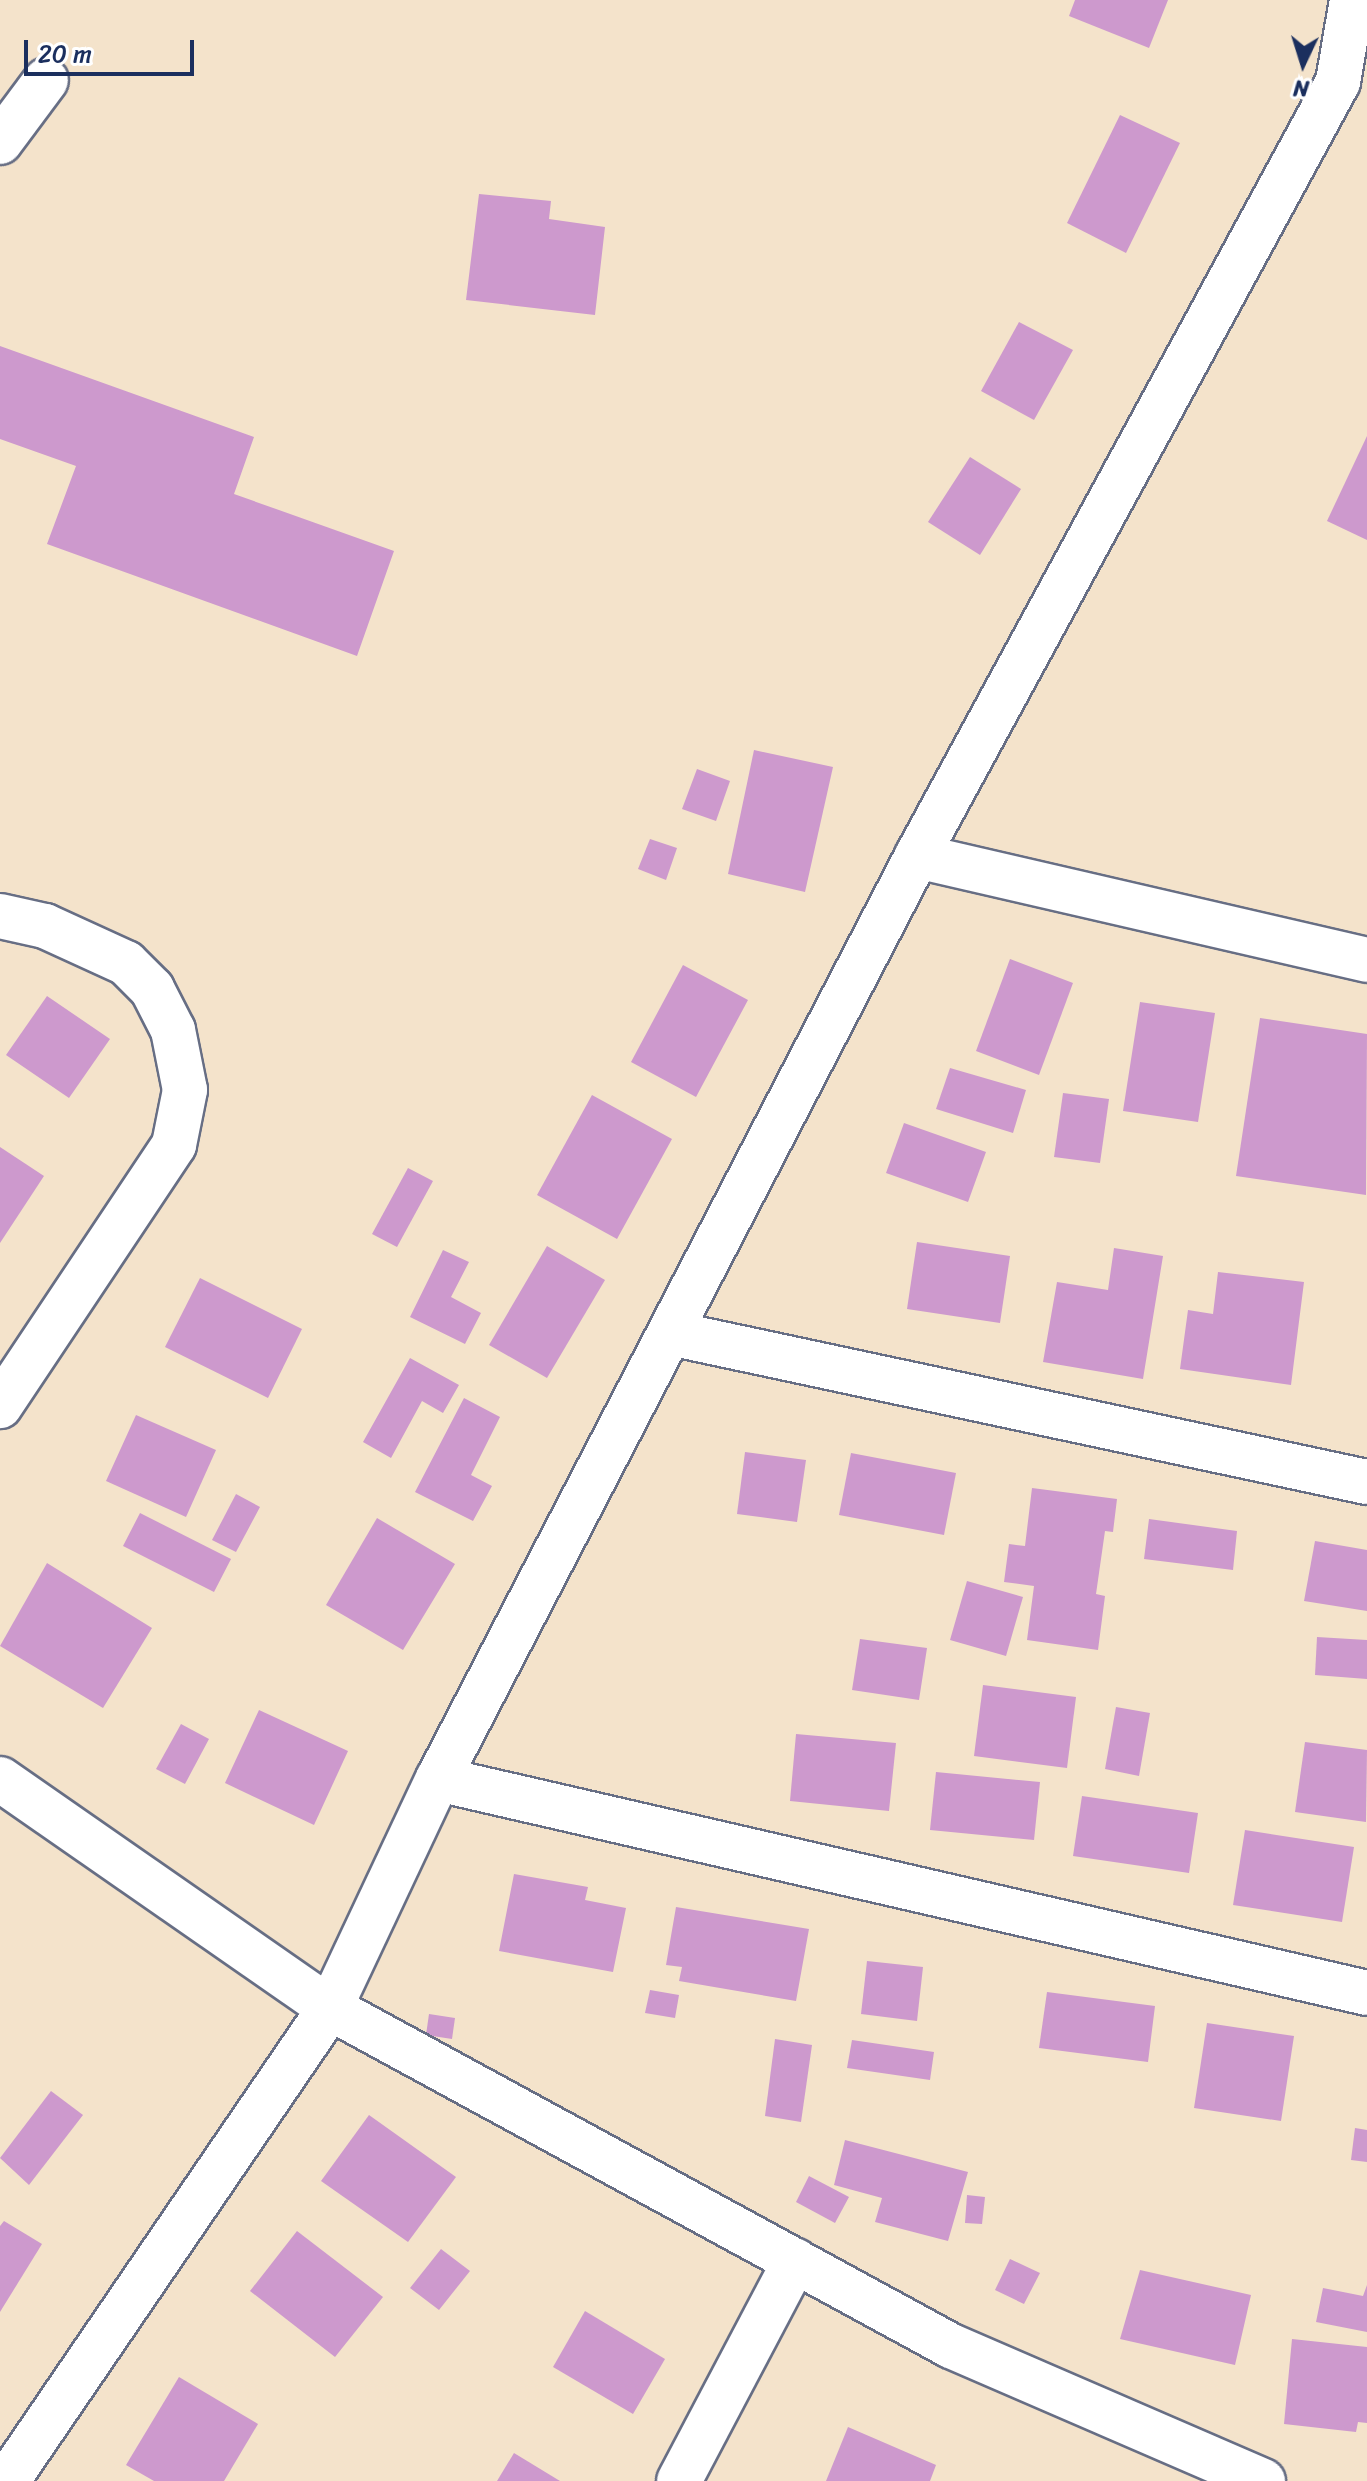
<!DOCTYPE html>
<style>
body{margin:0}
#map{position:relative;width:1367px;height:2481px;overflow:hidden;background:#f4e3cb;font-family:Sriracha,sans-serif}
div>[style]{position:absolute}
[style*='--x']{left:calc(var(--x)*1px);top:calc(var(--y)*1px);width:calc(var(--w)*1px);rotate:calc(var(--a)*1deg)}
.building>*{inset:0;background:#cd99cd}
.roads{filter:drop-shadow(2px 0 #676e84) drop-shadow(-2px 0 #676e84) drop-shadow(0 2px #676e84) drop-shadow(0 -2px #676e84)}
.minor>*{height:44px;margin:-22px;padding:0 22px;transform-origin:22px;border-radius:22px;background:#fff}
span{translate:-50% -50%;white-space:nowrap;text-align:center;line-height:1.15;-webkit-text-stroke:7px #fff;paint-order:stroke}
.north{position:absolute;left:1263px;top:24px;width:80px;height:80px;-webkit-text-stroke:6px #fff;paint-order:stroke;rotate:184deg;font-size:22px;font-weight:700;line-height:32px;text-align:center;color:#1b2f5e}
.north::after{content:'';display:block;margin:auto;width:28px;height:36px;background:#1b2f5e;clip-path:polygon(50% 0,100% 100%,50% 72%,0 100%)}
.scale{position:absolute;left:24px;top:40px;width:170px;height:36px;box-sizing:border-box;border:4px solid #1b2f5e;border-top:0;padding-left:10px;font-size:24px;line-height:28px;white-space:nowrap;color:#1b2f5e;-webkit-text-stroke:6px #fff;paint-order:stroke}
</style>
<div id="map">
<div class="building">
<div style="clip-path:polygon(1075px 0,1168px 0,1149px 48px,1069px 16px)"></div>
<div style="clip-path:polygon(1120px 115px,1180px 143px,1126px 253px,1067px 223px)"></div>
<div style="clip-path:polygon(479px 194px,551px 201px,549px 219px,605px 227px,595px 315px,466px 300px)"></div>
<div style="clip-path:polygon(1019px 322px,1073px 350px,1034px 420px,981px 391px)"></div>
<div style="clip-path:polygon(0 346px,254px 437px,234px 494px,394px 551px,357px 656px,47px 544px,76px 466px,0 439px)"></div>
<div style="clip-path:polygon(1367px 436px,1367px 540px,1327px 521px)"></div>
<div style="clip-path:polygon(970px 457px,1021px 489px,980px 555px,928px 522px)"></div>
<div style="clip-path:polygon(754px 750px,833px 767px,805px 892px,728px 874px)"></div>
<div style="clip-path:polygon(697px 769px,730px 781px,716px 821px,682px 809px)"></div>
<div style="clip-path:polygon(650px 839px,677px 848px,666px 880px,638px 869px)"></div>
<div style="clip-path:polygon(1010px 959px,1073px 983px,1039px 1075px,976px 1051px)"></div>
<div style="clip-path:polygon(683px 965px,748px 1000px,696px 1097px,631px 1062px)"></div>
<div style="clip-path:polygon(47px 996px,110px 1039px,69px 1098px,6px 1055px)"></div>
<div style="clip-path:polygon(1140px 1002px,1215px 1013px,1198px 1122px,1123px 1111px)"></div>
<div style="clip-path:polygon(1260px 1018px,1367px 1034px,1366px 1195px,1236px 1176px)"></div>
<div style="clip-path:polygon(950px 1068px,1026px 1090px,1013px 1133px,936px 1109px)"></div>
<div style="clip-path:polygon(1063px 1093px,1109px 1099px,1100px 1163px,1054px 1157px)"></div>
<div style="clip-path:polygon(592px 1095px,672px 1139px,617px 1239px,537px 1195px)"></div>
<div style="clip-path:polygon(904px 1123px,986px 1152px,968px 1202px,886px 1173px)"></div>
<div style="clip-path:polygon(0 1147px,44px 1176px,0 1243px)"></div>
<div style="clip-path:polygon(408px 1168px,433px 1181px,397px 1247px,372px 1234px)"></div>
<div style="clip-path:polygon(917px 1242px,1010px 1256px,1000px 1323px,907px 1309px)"></div>
<div style="clip-path:polygon(547px 1246px,605px 1280px,547px 1378px,489px 1345px)"></div>
<div style="clip-path:polygon(1114px 1248px,1163px 1256px,1143px 1379px,1043px 1362px,1057px 1282px,1108px 1290px)"></div>
<div style="clip-path:polygon(443px 1250px,469px 1262px,451px 1297px,481px 1313px,465px 1344px,410px 1317px)"></div>
<div style="clip-path:polygon(1218px 1272px,1304px 1282px,1291px 1385px,1180px 1369px,1188px 1310px,1213px 1314px)"></div>
<div style="clip-path:polygon(200px 1278px,302px 1329px,268px 1398px,165px 1347px)"></div>
<div style="clip-path:polygon(410px 1358px,459px 1385px,443px 1413px,422px 1401px,391px 1458px,363px 1442px)"></div>
<div style="clip-path:polygon(464px 1398px,500px 1417px,471px 1475px,492px 1486px,473px 1521px,415px 1492px)"></div>
<div style="clip-path:polygon(136px 1415px,216px 1450px,186px 1517px,106px 1481px)"></div>
<div style="clip-path:polygon(745px 1452px,806px 1460px,797px 1522px,737px 1514px)"></div>
<div style="clip-path:polygon(851px 1453px,956px 1473px,944px 1535px,839px 1515px)"></div>
<div style="clip-path:polygon(1032px 1488px,1117px 1499px,1113px 1532px,1105px 1531px,1096px 1594px,1105px 1596px,1098px 1650px,1027px 1640px,1034px 1586px,1004px 1582px,1009px 1544px,1025px 1546px)"></div>
<div style="clip-path:polygon(236px 1494px,260px 1507px,236px 1552px,212px 1540px)"></div>
<div style="clip-path:polygon(140px 1513px,231px 1559px,214px 1592px,123px 1546px)"></div>
<div style="clip-path:polygon(377px 1518px,455px 1564px,403px 1650px,326px 1605px)"></div>
<div style="clip-path:polygon(1149px 1519px,1237px 1531px,1233px 1570px,1144px 1559px)"></div>
<div style="clip-path:polygon(1315px 1541px,1367px 1550px,1367px 1611px,1304px 1601px)"></div>
<div style="clip-path:polygon(47px 1563px,152px 1628px,103px 1708px,0 1646px)"></div>
<div style="clip-path:polygon(967px 1581px,1023px 1597px,1006px 1656px,950px 1640px)"></div>
<div style="clip-path:polygon(1317px 1637px,1367px 1640px,1367px 1679px,1315px 1675px)"></div>
<div style="clip-path:polygon(860px 1639px,927px 1648px,919px 1700px,852px 1690px)"></div>
<div style="clip-path:polygon(983px 1685px,1076px 1697px,1067px 1768px,974px 1756px)"></div>
<div style="clip-path:polygon(1116px 1707px,1150px 1713px,1139px 1776px,1105px 1769px)"></div>
<div style="clip-path:polygon(259px 1710px,348px 1751px,314px 1825px,225px 1783px)"></div>
<div style="clip-path:polygon(181px 1724px,209px 1739px,185px 1784px,156px 1769px)"></div>
<div style="clip-path:polygon(796px 1734px,896px 1743px,889px 1811px,790px 1801px)"></div>
<div style="clip-path:polygon(1305px 1742px,1367px 1750px,1366px 1822px,1295px 1812px)"></div>
<div style="clip-path:polygon(936px 1772px,1040px 1782px,1034px 1840px,930px 1830px)"></div>
<div style="clip-path:polygon(1082px 1796px,1198px 1813px,1189px 1873px,1073px 1856px)"></div>
<div style="clip-path:polygon(1245px 1830px,1354px 1847px,1342px 1922px,1233px 1905px)"></div>
<div style="clip-path:polygon(514px 1874px,588px 1887px,585px 1900px,626px 1908px,613px 1972px,499px 1951px)"></div>
<div style="clip-path:polygon(676px 1907px,809px 1929px,796px 2001px,679px 1981px,682px 1967px,666px 1965px)"></div>
<div style="clip-path:polygon(867px 1961px,923px 1967px,917px 2021px,861px 2014px)"></div>
<div style="clip-path:polygon(650px 1990px,679px 1995px,675px 2018px,645px 2013px)"></div>
<div style="clip-path:polygon(1047px 1992px,1155px 2006px,1148px 2062px,1039px 2048px)"></div>
<div style="clip-path:polygon(429px 2014px,455px 2018px,452px 2039px,426px 2035px)"></div>
<div style="clip-path:polygon(1207px 2023px,1294px 2036px,1281px 2121px,1194px 2108px)"></div>
<div style="clip-path:polygon(775px 2039px,812px 2045px,801px 2122px,765px 2116px)"></div>
<div style="clip-path:polygon(852px 2040px,934px 2052px,930px 2080px,847px 2068px)"></div>
<div style="clip-path:polygon(51px 2091px,83px 2115px,29px 2185px,0 2158px)"></div>
<div style="clip-path:polygon(369px 2115px,456px 2177px,408px 2242px,321px 2181px)"></div>
<div style="clip-path:polygon(1355px 2128px,1367px 2130px,1367px 2162px,1351px 2160px)"></div>
<div style="clip-path:polygon(845px 2140px,968px 2172px,948px 2241px,875px 2222px,882px 2198px,834px 2185px)"></div>
<div style="clip-path:polygon(809px 2176px,849px 2197px,835px 2223px,796px 2202px)"></div>
<div style="clip-path:polygon(967px 2195px,985px 2197px,982px 2224px,965px 2223px)"></div>
<div style="clip-path:polygon(4px 2221px,42px 2244px,0 2312px,0 2226px)"></div>
<div style="clip-path:polygon(297px 2231px,383px 2297px,335px 2357px,250px 2291px)"></div>
<div style="clip-path:polygon(441px 2249px,470px 2271px,439px 2310px,410px 2288px)"></div>
<div style="clip-path:polygon(1010px 2259px,1040px 2273px,1024px 2304px,995px 2290px)"></div>
<div style="clip-path:polygon(1140px 2270px,1251px 2295px,1235px 2365px,1120px 2339px)"></div>
<div style="clip-path:polygon(1367px 2285px,1367px 2332px,1316px 2322px,1323px 2288px,1363px 2296px)"></div>
<div style="clip-path:polygon(585px 2311px,665px 2359px,633px 2414px,553px 2367px)"></div>
<div style="clip-path:polygon(1292px 2339px,1367px 2347px,1367px 2423px,1358px 2422px,1356px 2432px,1284px 2424px)"></div>
<div style="clip-path:polygon(179px 2377px,258px 2424px,224px 2481px,154px 2481px,126px 2465px)"></div>
<div style="clip-path:polygon(848px 2427px,936px 2465px,930px 2481px,826px 2481px)"></div>
<div style="clip-path:polygon(514px 2453px,560px 2481px,497px 2481px)"></div>
</div>
<div class="roads">
<div class="minor">
<div style="--x:0;--y:142;--w:77;--a:-53.4"></div>
<div style="--x:917;--y:856;--w:462;--a:13"></div>
<div style="--x:0;--y:916;--w:46;--a:12.5"></div>
<div style="--x:45;--y:926;--w:89;--a:24.6"></div>
<div style="--x:126;--y:963;--w:37;--a:45"></div>
<div style="--x:152;--y:989;--w:46;--a:62.9"></div>
<div style="--x:173;--y:1030;--w:61;--a:78.7"></div>
<div style="--x:185;--y:1090;--w:56;--a:101.3"></div>
<div style="--x:174;--y:1145;--w:314;--a:123.7"></div>
<div style="--x:670;--y:1333;--w:713;--a:12.07"></div>
<div style="--x:0;--y:1779;--w:402;--a:34.8"></div>
<div style="--x:330;--y:2008;--w:707;--a:28.56"></div>
<div style="--x:951;--y:2346;--w:340;--a:23.4"></div>
<div style="--x:438;--y:1779;--w:953;--a:12.97"></div>
<div style="--x:13;--y:2472;--w:562;--a:-55.66"></div>
<div style="--x:330;--y:2008;--w:253;--a:-64.8"></div>
<div style="--x:438;--y:1779;--w:1040;--a:-62.57"></div>
<div style="--x:917;--y:856;--w:881;--a:-61.46"></div>
<div style="--x:1338;--y:82;--w:83;--a:-80.3"></div>
<div style="--x:679;--y:2481;--w:249;--a:-62.2"></div>
</div>
</div>
<div class="north">N</div>
<div class="scale">20 m</div>
</div>
